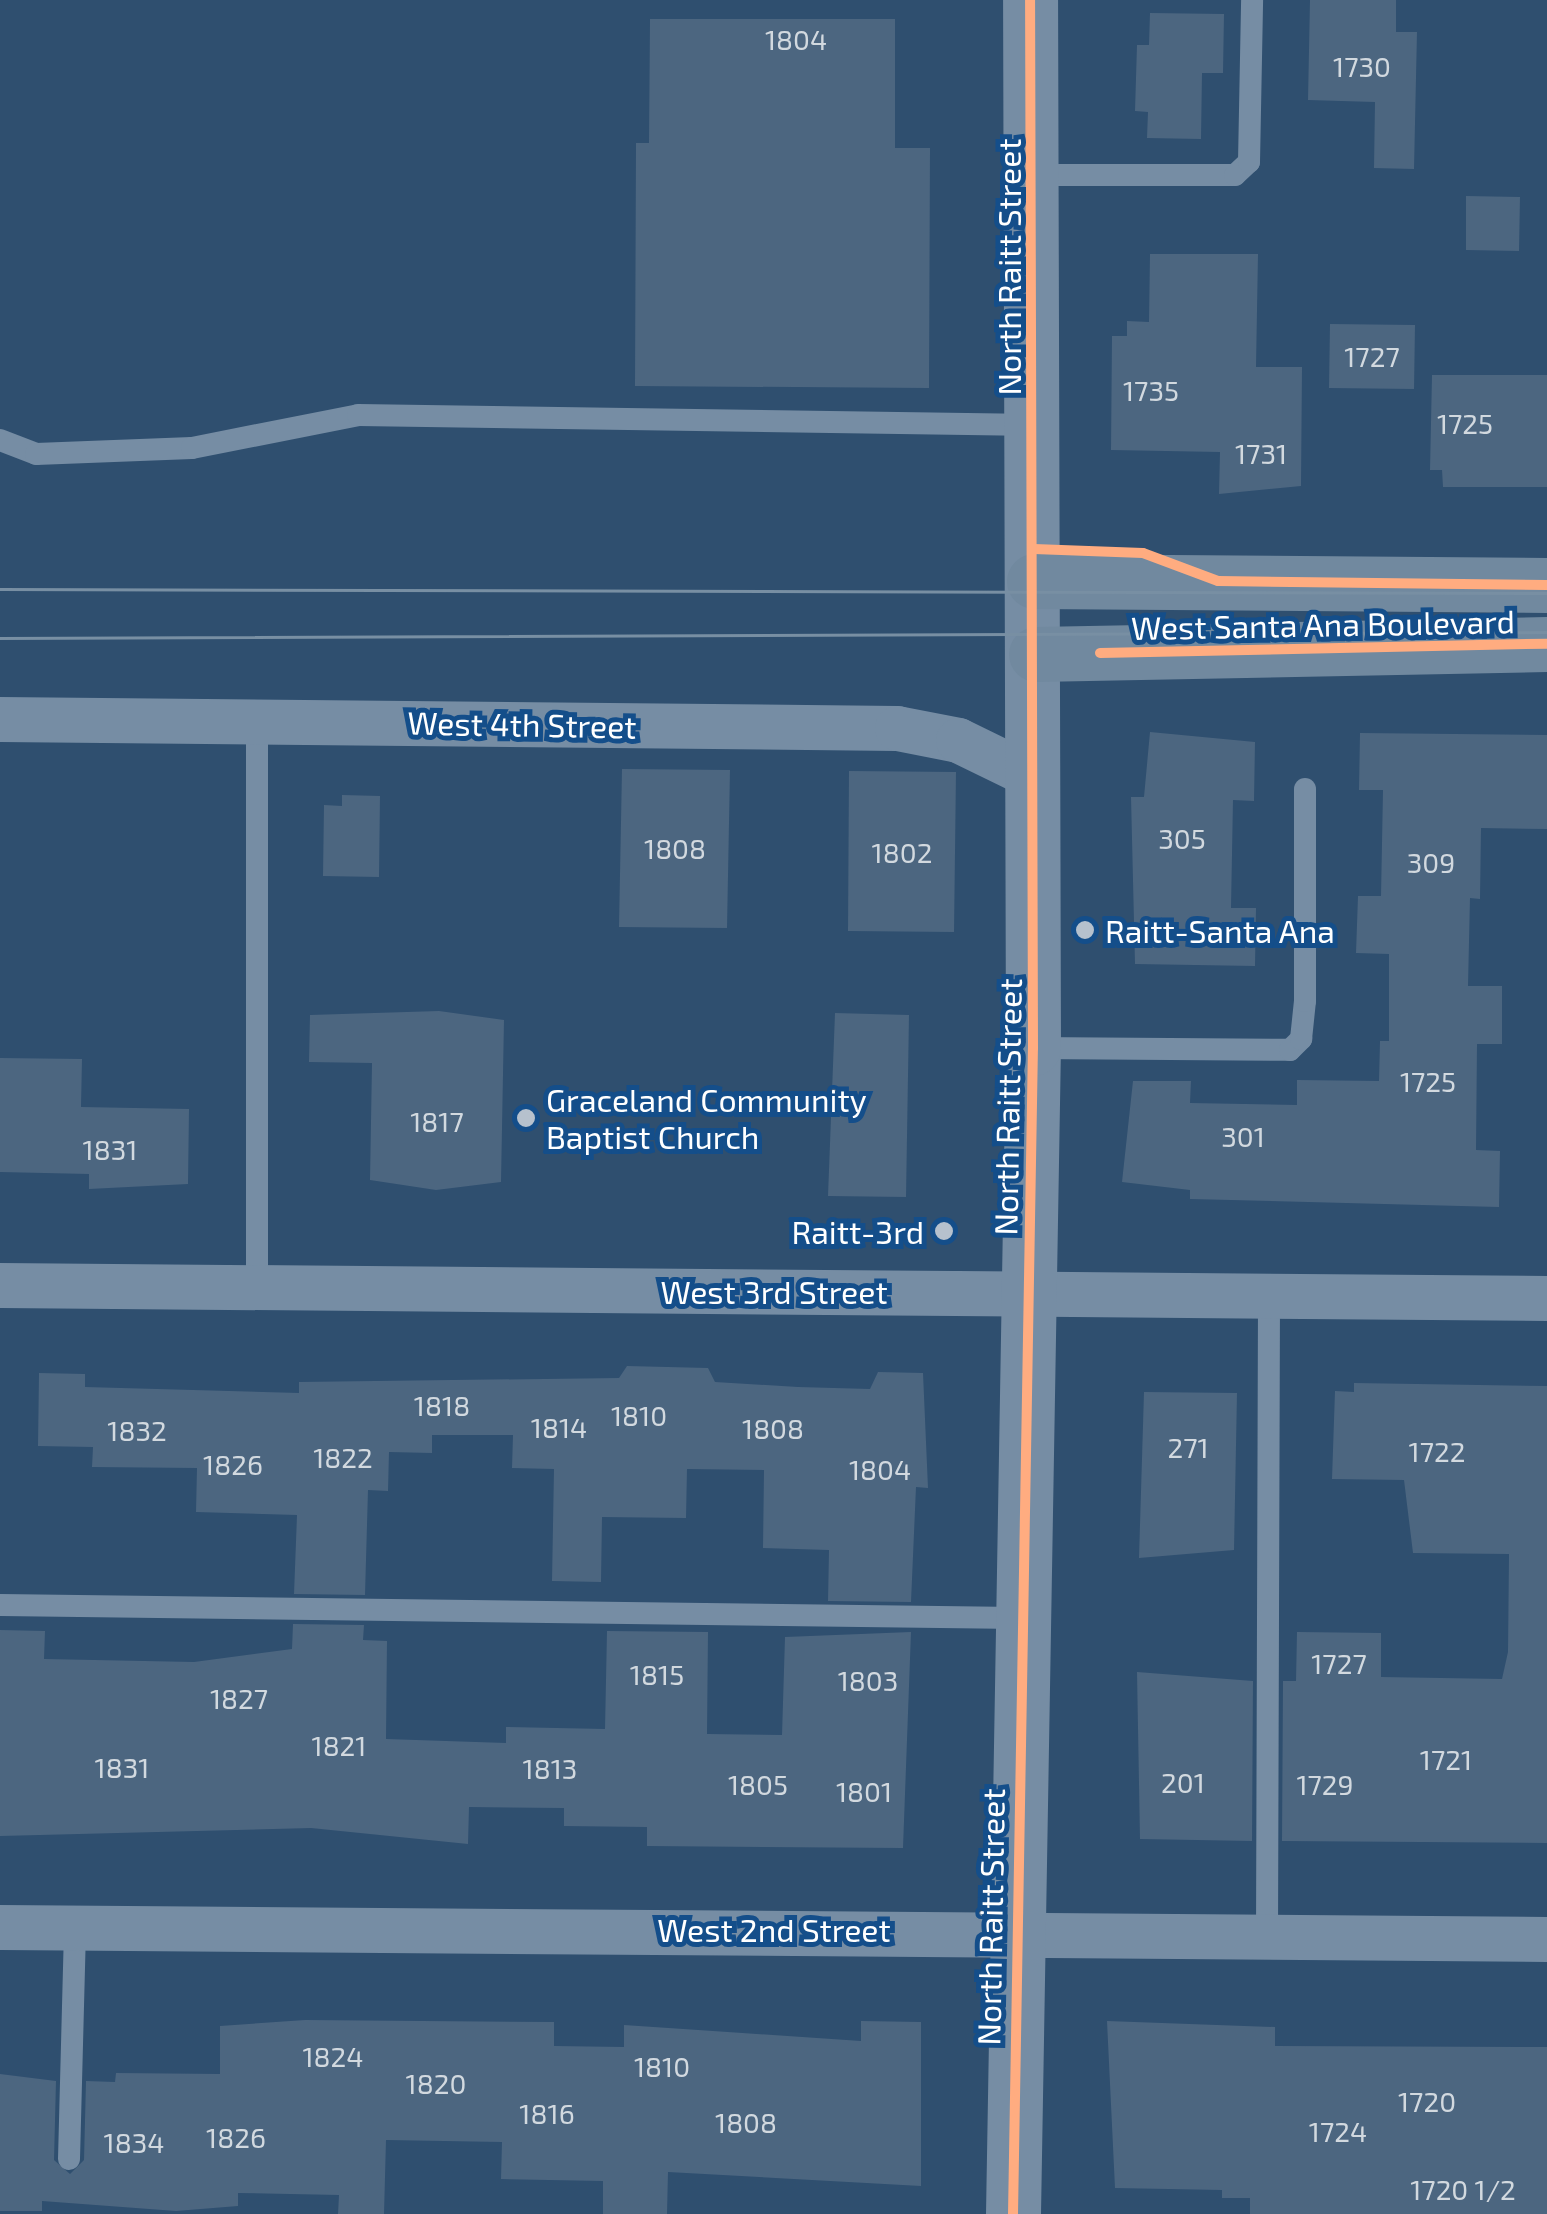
<!DOCTYPE html>
<style>
body{margin:0}
#map{position:relative;width:1547px;height:2214px;overflow:hidden;background:#2f4f6f;font-family:"Exo 2",sans-serif}
div>[style]{position:absolute}
[style*='--x']{left:calc(var(--x)*1px);top:calc(var(--y)*1px);width:calc(var(--w)*1px);rotate:calc(var(--a)*1deg)}
.building>*{inset:0;background:#4c6680}
.service>*{height:22px;margin:-11px;padding:0 11px;transform-origin:11px;border-radius:11px;background:#768da4}
.minor>*{height:45px;margin:-22.5px;padding:0 22.5px;transform-origin:22.5px;border-radius:22.5px;background:#768da4}
.tertiary>*{height:55px;margin:-27.5px;padding:0 27.5px;transform-origin:27.5px;border-radius:27.5px;background:#768da4}
.secondary>*{height:55px;margin:-27.5px;padding:0 27.5px;transform-origin:27.5px;border-radius:27.5px;background:#71899f}
.tram>*{height:2.5px;margin:-1.25px;padding:0 1.25px;transform-origin:1.25px;border-radius:1.25px;background:#788fa3}
.cycleway>*{height:10px;margin:-5px;padding:0 5px;transform-origin:5px;border-radius:5px;background:#ffac80}
.dots>*{width:28px;height:28px;translate:-50% -50%;box-sizing:border-box;border:5px solid #144e8a;border-radius:50%}
span{translate:-50% -50%;white-space:nowrap;text-align:center;line-height:1.15;-webkit-text-stroke:10px #144e8a;paint-order:stroke}
.number-label{font-size:28px;color:#d2d9df}
.number-label span{-webkit-text-stroke-width:0}
.street-label{font-size:32px;color:#fff}
.poi-label{font-size:32px;color:#fff}
.left{translate:0 -50%;text-align:left}
.right{translate:-100% -50%;text-align:right}
</style>
<div id="map">
<div class="building">
<div style="clip-path:polygon(1310px 0,1396px 0,1396px 32px,1417px 32px,1414px 169px,1374px 168px,1375px 102px,1308px 100px)"></div>
<div style="clip-path:polygon(1150px 13px,1224px 14px,1223px 73px,1202px 73px,1201px 139px,1147px 138px,1148px 112px,1135px 111px,1137px 45px,1149px 45px)"></div>
<div style="clip-path:polygon(650px 19px,895px 19px,895px 148px,930px 148px,929px 388px,635px 386px,636px 143px,649px 143px)"></div>
<div style="clip-path:polygon(1466px 196px,1520px 197px,1519px 251px,1466px 250px)"></div>
<div style="clip-path:polygon(1150px 254px,1258px 254px,1256px 367px,1302px 367px,1301px 486px,1219px 494px,1220px 452px,1111px 450px,1112px 336px,1127px 336px,1127px 321px,1149px 322px)"></div>
<div style="clip-path:polygon(1330px 324px,1415px 325px,1414px 389px,1329px 388px)"></div>
<div style="clip-path:polygon(1432px 375px,1547px 375px,1547px 487px,1443px 487px,1442px 470px,1430px 470px)"></div>
<div style="clip-path:polygon(1150px 732px,1255px 742px,1254px 801px,1233px 800px,1231px 908px,1256px 908px,1255px 966px,1135px 964px,1131px 797px,1144px 797px)"></div>
<div style="clip-path:polygon(1360px 733px,1547px 735px,1547px 829px,1481px 828px,1480px 899px,1470px 898px,1468px 986px,1502px 986px,1502px 1044px,1477px 1044px,1476px 1150px,1500px 1151px,1499px 1207px,1190px 1199px,1190px 1190px,1122px 1182px,1133px 1081px,1191px 1081px,1190px 1103px,1297px 1105px,1297px 1080px,1379px 1081px,1380px 1041px,1389px 1041px,1389px 954px,1356px 953px,1358px 896px,1381px 896px,1383px 790px,1359px 790px)"></div>
<div style="clip-path:polygon(622px 769px,730px 770px,727px 928px,619px 927px)"></div>
<div style="clip-path:polygon(849px 771px,956px 772px,954px 932px,848px 931px)"></div>
<div style="clip-path:polygon(342px 795px,380px 796px,379px 877px,323px 876px,324px 805px,342px 806px)"></div>
<div style="clip-path:polygon(439px 1011px,504px 1020px,501px 1182px,436px 1190px,370px 1180px,372px 1063px,309px 1062px,310px 1015px)"></div>
<div style="clip-path:polygon(835px 1013px,909px 1015px,906px 1197px,828px 1196px)"></div>
<div style="clip-path:polygon(0 1058px,82px 1059px,81px 1107px,189px 1109px,188px 1184px,89px 1189px,89px 1174px,0 1172px)"></div>
<div style="clip-path:polygon(627px 1366px,708px 1368px,715px 1382px,798px 1387px,870px 1389px,878px 1372px,923px 1373px,928px 1488px,916px 1487px,911px 1602px,828px 1601px,829px 1550px,763px 1548px,764px 1470px,687px 1469px,686px 1518px,602px 1517px,601px 1582px,552px 1581px,554px 1469px,512px 1468px,513px 1435px,432px 1435px,432px 1453px,389px 1452px,388px 1491px,368px 1490px,365px 1595px,294px 1594px,297px 1515px,196px 1512px,197px 1468px,92px 1467px,93px 1447px,38px 1446px,39px 1373px,85px 1374px,85px 1387px,299px 1393px,299px 1382px,619px 1378px)"></div>
<div style="clip-path:polygon(1354px 1383px,1547px 1386px,1547px 1843px,1282px 1841px,1283px 1681px,1296px 1681px,1297px 1632px,1381px 1633px,1381px 1677px,1502px 1679px,1508px 1652px,1509px 1554px,1413px 1553px,1404px 1480px,1332px 1479px,1335px 1391px,1354px 1392px)"></div>
<div style="clip-path:polygon(1144px 1392px,1237px 1393px,1234px 1550px,1139px 1558px)"></div>
<div style="clip-path:polygon(293px 1624px,364px 1625px,363px 1640px,387px 1641px,386px 1739px,506px 1743px,506px 1727px,605px 1729px,607px 1631px,708px 1632px,707px 1734px,782px 1735px,785px 1637px,911px 1632px,903px 1848px,647px 1846px,647px 1827px,564px 1826px,564px 1808px,469px 1807px,468px 1844px,311px 1828px,0 1836px,0 1630px,45px 1631px,44px 1659px,194px 1662px,292px 1649px)"></div>
<div style="clip-path:polygon(1137px 1672px,1253px 1681px,1252px 1841px,1140px 1839px)"></div>
<div style="clip-path:polygon(305px 2020px,554px 2022px,554px 2046px,624px 2047px,624px 2025px,861px 2041px,861px 2021px,921px 2022px,921px 2186px,668px 2172px,667px 2214px,603px 2214px,603px 2181px,501px 2179px,502px 2142px,386px 2140px,384px 2214px,338px 2214px,339px 2195px,238px 2193px,238px 2206px,176px 2211px,42px 2201px,42px 2211px,0 2211px,0 2074px,56px 2081px,54px 2160px,70px 2174px,84px 2160px,86px 2081px,115px 2082px,116px 2073px,220px 2074px,220px 2026px)"></div>
<div style="clip-path:polygon(1107px 2021px,1275px 2027px,1275px 2046px,1547px 2047px,1547px 2214px,1250px 2214px,1250px 2198px,1222px 2198px,1222px 2190px,1115px 2188px)"></div>
</div>
<div class="service">
<div style="--x:1032;--y:175;--w:203;--a:0"></div>
<div style="--x:1235;--y:175;--w:19;--a:-43"></div>
<div style="--x:1249;--y:162;--w:162;--a:-88.9"></div>
<div style="--x:0;--y:440;--w:39;--a:21"></div>
<div style="--x:36;--y:454;--w:156;--a:-2.2"></div>
<div style="--x:192;--y:448;--w:169;--a:-11.2"></div>
<div style="--x:358;--y:415;--w:672;--a:0.85"></div>
<div style="--x:257;--y:722;--w:565;--a:90"></div>
<div style="--x:1033;--y:1048;--w:257;--a:0.4"></div>
<div style="--x:1290;--y:1050;--w:16;--a:-45"></div>
<div style="--x:1301;--y:1039;--w:38;--a:-84"></div>
<div style="--x:1305;--y:1001;--w:212;--a:-90"></div>
<div style="--x:0;--y:1605;--w:1020;--a:0.73"></div>
<div style="--x:1267;--y:1937;--w:642;--a:-89.82"></div>
<div style="--x:69;--y:2159;--w:232;--a:-88.5"></div>
</div>
<div class="minor">
<div style="--x:0;--y:719;--w:897;--a:0.57"></div>
<div style="--x:897;--y:728;--w:62;--a:11.1"></div>
<div style="--x:958;--y:740;--w:85;--a:26"></div>
<div style="--x:0;--y:1285;--w:1547;--a:0.48"></div>
<div style="--x:0;--y:1927;--w:1547;--a:0.44"></div>
</div>
<div class="tertiary">
<div style="--x:1013;--y:2214;--w:1166;--a:-89.02"></div>
<div style="--x:1033;--y:1048;--w:1048;--a:-90.16"></div>
</div>
<div class="secondary">
<div style="--x:1034;--y:581;--w:513;--a:0.45"></div>
<div style="--x:1036;--y:654;--w:511;--a:-1.12"></div>
</div>
<div class="tram">
<div style="--x:0;--y:589;--w:1547;--a:0.15"></div>
<div style="--x:0;--y:638;--w:1547;--a:-0.22"></div>
</div>
<div class="cycleway">
<div style="--x:1034;--y:549;--w:109;--a:2.1"></div>
<div style="--x:1143;--y:553;--w:80;--a:20.5"></div>
<div style="--x:1218;--y:581;--w:329;--a:0.7"></div>
<div style="--x:1100;--y:653;--w:447;--a:-1.2"></div>
<div style="--x:1013;--y:2214;--w:1166;--a:-89.02"></div>
<div style="--x:1033;--y:1048;--w:1048;--a:-90.16"></div>
</div>
<div class="dots">
<div style="left:1085px;top:930px;background:#b6c1cd"></div>
<div style="left:526px;top:1118px;background:#b6c1cd"></div>
<div style="left:944px;top:1231px;background:#b6c1cd"></div>
</div>
<div class="number-label">
<span style="left:796px;top:39px">1804</span>
<span style="left:1362px;top:66px">1730</span>
<span style="left:1372px;top:356px">1727</span>
<span style="left:1151px;top:390px">1735</span>
<span style="left:1465px;top:423px">1725</span>
<span style="left:1261px;top:453px">1731</span>
<span style="left:1182px;top:838px">305</span>
<span style="left:675px;top:848px">1808</span>
<span style="left:902px;top:852px">1802</span>
<span style="left:1431px;top:862px">309</span>
<span style="left:1428px;top:1081px">1725</span>
<span style="left:437px;top:1121px">1817</span>
<span style="left:1243px;top:1136px">301</span>
<span style="left:110px;top:1149px">1831</span>
<span style="left:442px;top:1405px">1818</span>
<span style="left:639px;top:1415px">1810</span>
<span style="left:559px;top:1427px">1814</span>
<span style="left:773px;top:1428px">1808</span>
<span style="left:137px;top:1430px">1832</span>
<span style="left:1188px;top:1447px">271</span>
<span style="left:1437px;top:1451px">1722</span>
<span style="left:343px;top:1457px">1822</span>
<span style="left:233px;top:1464px">1826</span>
<span style="left:880px;top:1469px">1804</span>
<span style="left:1339px;top:1663px">1727</span>
<span style="left:657px;top:1674px">1815</span>
<span style="left:868px;top:1680px">1803</span>
<span style="left:239px;top:1698px">1827</span>
<span style="left:339px;top:1745px">1821</span>
<span style="left:1446px;top:1759px">1721</span>
<span style="left:122px;top:1767px">1831</span>
<span style="left:550px;top:1768px">1813</span>
<span style="left:1183px;top:1782px">201</span>
<span style="left:758px;top:1784px">1805</span>
<span style="left:1325px;top:1784px">1729</span>
<span style="left:864px;top:1791px">1801</span>
<span style="left:333px;top:2056px">1824</span>
<span style="left:662px;top:2066px">1810</span>
<span style="left:436px;top:2083px">1820</span>
<span style="left:1427px;top:2101px">1720</span>
<span style="left:547px;top:2113px">1816</span>
<span style="left:746px;top:2122px">1808</span>
<span style="left:1338px;top:2131px">1724</span>
<span style="left:236px;top:2137px">1826</span>
<span style="left:134px;top:2142px">1834</span>
<span style="left:1463px;top:2189px">1720 1/2</span>
</div>
<div class="street-label">
<span style="left:1008px;top:267px;rotate:-90deg">North Raitt Street</span>
<span style="left:1323px;top:624px;rotate:-1deg">West Santa Ana Boulevard</span>
<span style="left:522px;top:724px;rotate:1deg">West 4th Street</span>
<span style="left:1007px;top:1107px;rotate:-89deg">North Raitt Street</span>
<span style="left:774px;top:1291px">West 3rd Street</span>
<span style="left:990px;top:1917px;rotate:-89deg">North Raitt Street</span>
<span style="left:774px;top:1929px">West 2nd Street</span>
</div>
<div class="poi-label">
<span class="left" style="left:1105px;top:930px">Raitt-Santa Ana</span>
<span class="left" style="left:546px;top:1118px">Graceland Community<br>Baptist Church</span>
<span class="right" style="left:924px;top:1231px">Raitt-3rd</span>
</div>
</div>
